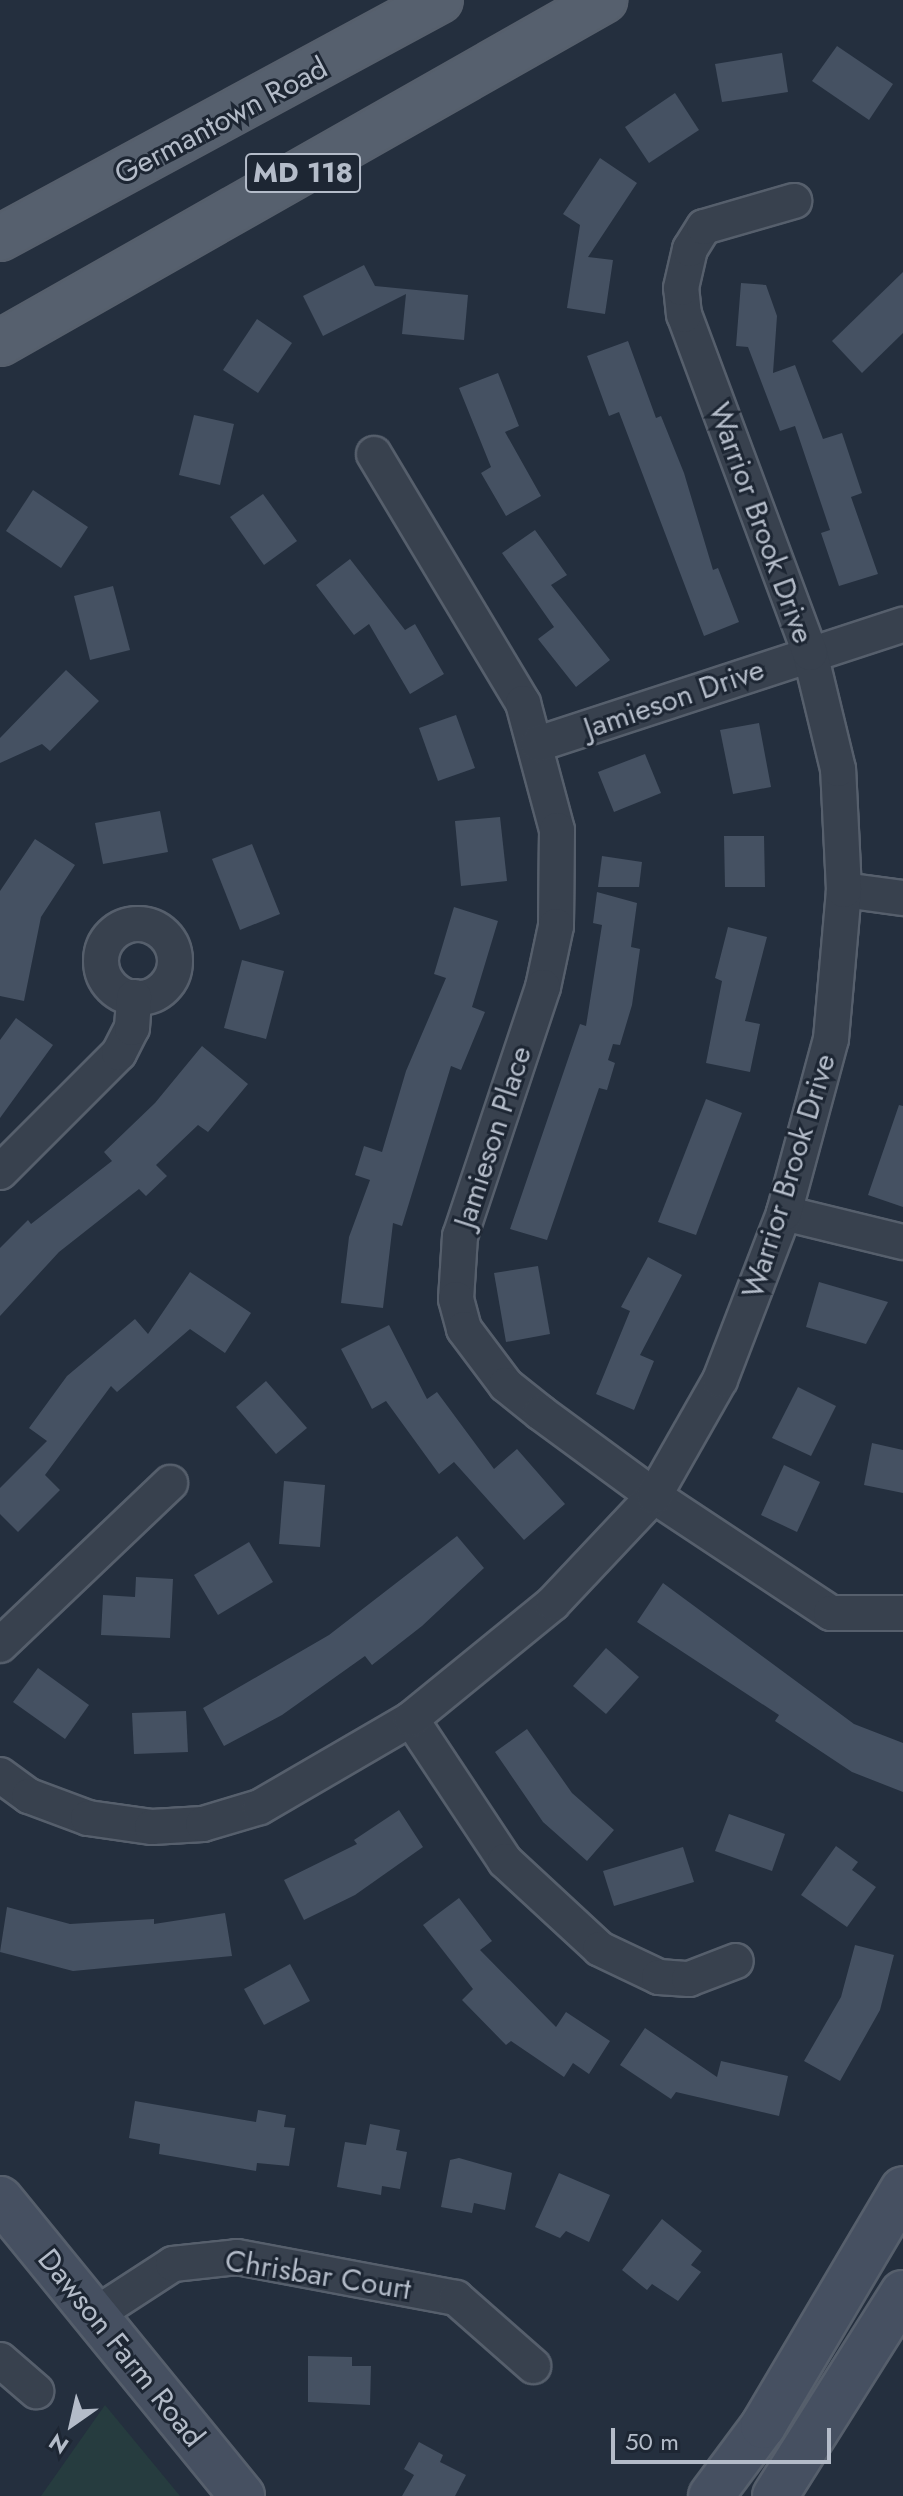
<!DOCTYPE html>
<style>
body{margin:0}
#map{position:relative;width:903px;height:2496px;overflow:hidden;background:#242f3e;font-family:Jost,sans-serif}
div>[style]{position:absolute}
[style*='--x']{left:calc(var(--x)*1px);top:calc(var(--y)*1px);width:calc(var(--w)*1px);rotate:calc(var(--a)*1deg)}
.green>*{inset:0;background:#263c3f}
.building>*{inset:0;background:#455162}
.roads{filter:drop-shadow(2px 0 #565f6c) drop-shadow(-2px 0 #565f6c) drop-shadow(0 2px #565f6c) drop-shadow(0 -2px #565f6c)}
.street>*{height:34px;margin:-17px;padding:0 17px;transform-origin:17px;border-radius:17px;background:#38414e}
.street>.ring{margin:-17px;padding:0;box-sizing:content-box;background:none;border:34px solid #38414e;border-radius:50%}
.secondary>*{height:44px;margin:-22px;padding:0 22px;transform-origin:22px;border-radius:22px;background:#465061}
.primary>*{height:44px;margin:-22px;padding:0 22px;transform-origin:22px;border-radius:22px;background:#56606e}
span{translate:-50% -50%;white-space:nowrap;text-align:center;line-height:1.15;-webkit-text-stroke:6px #1d2633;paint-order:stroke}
.shield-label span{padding:2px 6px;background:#1d2633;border:2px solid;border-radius:6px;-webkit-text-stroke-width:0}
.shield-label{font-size:28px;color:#b4bcc9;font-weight:700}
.street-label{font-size:30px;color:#b4bcc9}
.north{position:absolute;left:32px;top:2384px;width:80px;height:80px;-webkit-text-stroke:6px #1d2633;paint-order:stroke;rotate:214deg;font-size:22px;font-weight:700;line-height:32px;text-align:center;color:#b4bcc9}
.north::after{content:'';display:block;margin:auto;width:28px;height:36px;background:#b4bcc9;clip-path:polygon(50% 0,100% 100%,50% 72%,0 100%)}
.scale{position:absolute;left:611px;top:2428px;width:220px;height:36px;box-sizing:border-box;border:4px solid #b4bcc9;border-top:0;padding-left:10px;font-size:24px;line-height:28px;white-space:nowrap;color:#b4bcc9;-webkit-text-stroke:6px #1d2633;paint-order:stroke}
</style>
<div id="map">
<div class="green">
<div style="clip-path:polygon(105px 2405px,180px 2496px,41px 2496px)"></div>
</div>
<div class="building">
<div style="clip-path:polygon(837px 46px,893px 84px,869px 120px,812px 81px)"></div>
<div style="clip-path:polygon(782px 53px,788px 92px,722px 102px,715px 64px)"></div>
<div style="clip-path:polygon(675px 93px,699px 130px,649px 163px,625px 127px)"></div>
<div style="clip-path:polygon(600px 158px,637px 183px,588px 257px,613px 260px,605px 314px,567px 308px,580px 225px,563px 214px)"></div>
<div style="clip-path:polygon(364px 265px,375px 286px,468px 295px,464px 340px,402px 334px,406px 294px,323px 336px,303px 296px)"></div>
<div style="clip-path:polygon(903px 272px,903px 333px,862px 373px,832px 341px)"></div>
<div style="clip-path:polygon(741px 283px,766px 285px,777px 316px,773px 373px,795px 365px,823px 439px,842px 433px,862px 493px,851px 497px,878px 574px,839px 586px,821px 533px,830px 530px,795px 426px,780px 431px,748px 347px,736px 346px)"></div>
<div style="clip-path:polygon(257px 319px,292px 343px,258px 393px,223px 370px)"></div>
<div style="clip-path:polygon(628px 341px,656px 418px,661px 416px,684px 473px,713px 570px,718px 568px,739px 622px,704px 636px,619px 412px,609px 416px,587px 356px)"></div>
<div style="clip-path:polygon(498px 373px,519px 426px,505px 432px,541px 496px,506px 516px,481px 473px,491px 467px,459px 388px)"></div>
<div style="clip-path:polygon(194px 415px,234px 424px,220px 485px,179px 475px)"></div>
<div style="clip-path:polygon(33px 490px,88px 527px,61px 568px,6px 531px)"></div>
<div style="clip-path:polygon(263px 494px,297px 541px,264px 565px,230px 517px)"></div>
<div style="clip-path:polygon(535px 530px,567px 575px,551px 585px,610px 660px,576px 687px,538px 639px,554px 627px,502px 553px)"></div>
<div style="clip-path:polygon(350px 559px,405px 630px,415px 624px,444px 674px,410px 694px,369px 624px,354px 635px,316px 585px)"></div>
<div style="clip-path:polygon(113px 586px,130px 650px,90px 660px,74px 596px)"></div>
<div style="clip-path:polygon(66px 670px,99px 701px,50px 751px,42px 744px,0 763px,0 738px)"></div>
<div style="clip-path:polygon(456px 715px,475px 768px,438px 781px,419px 728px)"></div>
<div style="clip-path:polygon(759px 723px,771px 787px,733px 794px,720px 730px)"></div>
<div style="clip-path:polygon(645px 754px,661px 793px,614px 812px,598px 772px)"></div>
<div style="clip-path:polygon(160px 811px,168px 852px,103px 864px,95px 823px)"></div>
<div style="clip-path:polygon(500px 817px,507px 881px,461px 886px,455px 821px)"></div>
<div style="clip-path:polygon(724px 836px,764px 836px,765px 887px,725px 887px)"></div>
<div style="clip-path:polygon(35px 839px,75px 865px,41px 917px,24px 1001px,0 996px,0 891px)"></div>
<div style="clip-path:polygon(252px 844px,280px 914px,240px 930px,212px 859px)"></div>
<div style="clip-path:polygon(602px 856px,642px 862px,639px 887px,598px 887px)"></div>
<div style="clip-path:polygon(597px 892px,637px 903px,631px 947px,640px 949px,632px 1005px,620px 1045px,613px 1044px,608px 1060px,615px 1063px,607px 1090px,599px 1088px,547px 1240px,510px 1229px,580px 1024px,586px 1026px,602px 925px,593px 923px)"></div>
<div style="clip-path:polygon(454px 907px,498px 921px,472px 1007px,485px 1012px,461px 1070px,451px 1066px,402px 1226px,393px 1223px,383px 1308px,341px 1303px,349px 1237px,370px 1180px,355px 1175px,364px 1146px,382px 1152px,406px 1071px,446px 978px,434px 974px)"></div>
<div style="clip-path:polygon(728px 927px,767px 937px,745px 1021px,760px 1024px,750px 1072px,706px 1063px,722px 981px,715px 978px)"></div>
<div style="clip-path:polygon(242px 960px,284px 971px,266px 1039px,224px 1028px)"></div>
<div style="clip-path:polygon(16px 1018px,53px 1045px,0 1118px,0 1040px)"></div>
<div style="clip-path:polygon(202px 1046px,248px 1084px,208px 1132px,198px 1125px,156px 1165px,167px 1176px,146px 1196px,139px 1189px,59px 1252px,0 1316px,0 1248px,28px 1220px,31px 1224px,112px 1161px,104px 1152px,155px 1103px)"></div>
<div style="clip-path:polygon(706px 1099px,742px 1113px,696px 1235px,658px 1222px)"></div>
<div style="clip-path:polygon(899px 1105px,903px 1106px,903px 1207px,868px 1195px)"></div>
<div style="clip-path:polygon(648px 1257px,682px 1275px,640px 1355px,654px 1361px,634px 1410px,596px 1394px,630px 1311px,621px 1307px)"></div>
<div style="clip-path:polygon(538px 1266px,550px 1334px,506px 1342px,494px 1273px)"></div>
<div style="clip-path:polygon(190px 1272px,251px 1313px,225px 1353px,190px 1329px,117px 1392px,111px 1386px,45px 1475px,60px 1490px,18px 1532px,0 1514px,0 1488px,47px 1441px,29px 1428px,67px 1376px,135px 1319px,148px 1334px)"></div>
<div style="clip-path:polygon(819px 1282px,888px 1302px,866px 1344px,806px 1327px)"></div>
<div style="clip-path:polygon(389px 1325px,427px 1399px,437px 1392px,494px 1469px,517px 1449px,565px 1504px,524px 1540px,454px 1462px,439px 1474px,386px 1401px,372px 1409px,341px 1349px)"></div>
<div style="clip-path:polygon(266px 1381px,307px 1428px,276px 1454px,236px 1407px)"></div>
<div style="clip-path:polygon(798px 1387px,836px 1406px,811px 1456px,772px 1438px)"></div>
<div style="clip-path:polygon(872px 1443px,903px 1450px,903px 1493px,864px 1485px)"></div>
<div style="clip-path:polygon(784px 1465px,820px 1482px,797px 1532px,761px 1515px)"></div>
<div style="clip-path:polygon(284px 1481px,325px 1485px,320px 1547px,279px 1544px)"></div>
<div style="clip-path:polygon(457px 1536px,484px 1568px,422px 1626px,372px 1665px,365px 1656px,282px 1715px,224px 1746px,203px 1708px,329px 1635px)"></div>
<div style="clip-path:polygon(249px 1542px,273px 1582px,218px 1615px,194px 1575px)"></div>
<div style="clip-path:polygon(136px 1577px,173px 1579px,170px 1638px,101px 1635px,103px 1595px,135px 1597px)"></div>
<div style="clip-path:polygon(663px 1583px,854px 1724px,903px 1743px,903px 1792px,852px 1772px,775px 1721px,779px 1715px,637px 1622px)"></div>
<div style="clip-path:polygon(606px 1648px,639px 1677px,606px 1714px,573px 1686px)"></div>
<div style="clip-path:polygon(38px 1668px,89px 1705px,65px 1739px,13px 1702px)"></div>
<div style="clip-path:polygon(186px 1711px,188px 1752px,134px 1754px,132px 1713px)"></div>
<div style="clip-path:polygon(527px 1729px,572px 1793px,614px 1830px,587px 1861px,543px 1822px,495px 1752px)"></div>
<div style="clip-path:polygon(399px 1810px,423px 1847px,355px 1895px,304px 1920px,284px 1880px,357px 1844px,354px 1840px)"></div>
<div style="clip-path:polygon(729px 1814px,785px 1834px,772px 1871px,715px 1851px)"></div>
<div style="clip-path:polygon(836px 1846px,858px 1862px,852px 1870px,876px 1887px,847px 1927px,801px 1895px)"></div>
<div style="clip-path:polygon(683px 1847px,694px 1882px,614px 1906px,603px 1871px)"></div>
<div style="clip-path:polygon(459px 1898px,492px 1941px,480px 1950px,556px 2027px,566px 2012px,610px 2041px,589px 2074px,573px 2063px,564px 2077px,511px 2041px,506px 2045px,462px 2000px,473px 1989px,423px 1925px)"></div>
<div style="clip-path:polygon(7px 1907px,70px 1924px,154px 1919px,154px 1924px,225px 1913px,232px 1956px,73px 1971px,0 1952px)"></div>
<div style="clip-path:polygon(855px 1945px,894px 1955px,880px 2010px,840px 2081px,804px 2061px,841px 1997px)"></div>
<div style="clip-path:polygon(290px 1964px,310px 2001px,264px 2025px,244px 1989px)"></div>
<div style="clip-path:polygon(645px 2028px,717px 2077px,721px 2061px,788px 2076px,779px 2116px,676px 2092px,671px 2099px,620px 2065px)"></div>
<div style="clip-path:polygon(135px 2101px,256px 2122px,258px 2110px,286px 2115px,284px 2127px,295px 2128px,289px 2166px,257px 2163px,256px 2171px,159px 2154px,160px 2144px,129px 2138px)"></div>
<div style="clip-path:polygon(370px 2124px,400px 2130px,396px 2150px,407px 2152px,400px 2189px,382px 2186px,381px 2195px,337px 2187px,345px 2142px,366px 2145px)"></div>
<div style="clip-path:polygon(459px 2158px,512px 2173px,505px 2210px,474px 2203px,472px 2213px,441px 2207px,450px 2160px)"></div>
<div style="clip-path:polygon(559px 2173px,610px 2195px,589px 2242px,566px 2231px,560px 2238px,535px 2227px)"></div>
<div style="clip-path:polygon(662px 2219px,702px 2251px,691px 2265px,701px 2272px,678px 2301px,652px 2284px,647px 2290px,622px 2270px)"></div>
<div style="clip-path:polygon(308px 2356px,352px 2357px,352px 2366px,371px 2366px,370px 2405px,308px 2402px)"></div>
<div style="clip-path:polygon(419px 2442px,443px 2455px,440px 2462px,466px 2475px,455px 2496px,402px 2496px,414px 2475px,404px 2469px)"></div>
</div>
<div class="roads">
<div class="street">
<div style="--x:374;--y:454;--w:290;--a:59.1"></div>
<div style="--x:523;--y:703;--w:131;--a:75"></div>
<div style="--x:557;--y:830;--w:96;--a:90.6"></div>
<div style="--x:556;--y:926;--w:62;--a:102"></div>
<div style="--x:543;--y:987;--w:262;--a:108.4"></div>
<div style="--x:460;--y:1236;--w:63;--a:93.6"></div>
<div style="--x:456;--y:1299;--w:31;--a:75"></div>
<div style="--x:464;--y:1329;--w:70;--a:53.1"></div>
<div style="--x:506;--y:1385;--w:45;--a:38.7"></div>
<div style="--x:541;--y:1413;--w:140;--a:36.3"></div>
<div style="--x:654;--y:1496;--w:212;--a:33.5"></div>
<div style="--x:831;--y:1613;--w:72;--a:0"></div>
<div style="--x:538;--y:744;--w:384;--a:-18.1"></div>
<div style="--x:844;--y:890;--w:60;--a:7.7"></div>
<div class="ring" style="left:101px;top:924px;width:40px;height:40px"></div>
<div style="--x:0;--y:1172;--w:168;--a:-45"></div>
<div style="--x:119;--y:1053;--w:28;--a:-63"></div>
<div style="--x:132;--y:1028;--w:31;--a:-86"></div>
<div style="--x:784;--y:1213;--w:122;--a:13.7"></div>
<div style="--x:0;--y:1645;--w:235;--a:-43.6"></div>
<div style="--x:411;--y:1719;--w:170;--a:56.5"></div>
<div style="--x:505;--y:1861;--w:129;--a:42.8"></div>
<div style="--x:600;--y:1949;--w:65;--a:25.4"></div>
<div style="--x:659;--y:1977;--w:30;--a:4"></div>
<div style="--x:689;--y:1979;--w:50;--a:-21"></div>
<div style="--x:0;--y:1775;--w:36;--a:36"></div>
<div style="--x:29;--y:1796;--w:63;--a:20.4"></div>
<div style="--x:88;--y:1818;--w:65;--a:8"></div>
<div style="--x:152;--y:1827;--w:51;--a:-3.4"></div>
<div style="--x:203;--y:1824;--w:59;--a:-16.6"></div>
<div style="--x:260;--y:1807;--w:175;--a:-30.2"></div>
<div style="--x:411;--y:1719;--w:183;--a:-39.2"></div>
<div style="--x:553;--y:1603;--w:147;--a:-46.7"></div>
<div style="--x:654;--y:1496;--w:133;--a:-60.4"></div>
<div style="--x:720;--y:1380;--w:179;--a:-69"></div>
<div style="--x:784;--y:1213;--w:180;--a:-74.9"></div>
<div style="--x:831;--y:1039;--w:150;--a:-85"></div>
<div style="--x:844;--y:890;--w:121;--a:-92.8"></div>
<div style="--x:838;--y:769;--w:119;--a:-103.6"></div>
<div style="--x:810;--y:653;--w:361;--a:-110.4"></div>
<div style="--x:684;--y:315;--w:27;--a:-96"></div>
<div style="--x:681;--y:288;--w:40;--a:-77"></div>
<div style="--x:690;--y:249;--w:26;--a:-58"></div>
<div style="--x:704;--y:227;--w:94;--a:-16.1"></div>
<div style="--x:93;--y:2316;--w:95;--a:-33"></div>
<div style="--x:173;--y:2264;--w:64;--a:-6.2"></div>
<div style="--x:237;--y:2257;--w:223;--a:10.6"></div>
<div style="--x:456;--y:2298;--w:103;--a:41.4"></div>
<div style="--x:0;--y:2360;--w:48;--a:40.7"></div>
</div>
<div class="secondary">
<div style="--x:0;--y:2199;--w:383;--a:50.8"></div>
<div style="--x:711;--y:2496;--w:87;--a:-53.4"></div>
<div style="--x:763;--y:2426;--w:275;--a:-59.4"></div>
<div style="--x:775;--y:2496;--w:240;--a:-57.8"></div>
</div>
<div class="primary">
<div style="--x:0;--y:238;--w:500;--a:-28.41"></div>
<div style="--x:0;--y:343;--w:695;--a:-29.59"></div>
</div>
</div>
<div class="shield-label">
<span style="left:303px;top:173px">MD 118</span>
</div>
<div class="street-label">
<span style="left:221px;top:121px;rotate:-28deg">Germantown Road</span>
<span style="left:761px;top:523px;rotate:70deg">Warrior Brook Drive</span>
<span style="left:674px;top:699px;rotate:-19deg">Jamieson Drive</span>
<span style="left:493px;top:1137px;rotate:-72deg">Jamieson Place</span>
<span style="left:789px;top:1176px;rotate:-73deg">Warrior Brook Drive</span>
<span style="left:318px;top:2275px;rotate:9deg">Chrisbar Court</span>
<span style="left:121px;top:2348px;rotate:51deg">Dawson Farm Road</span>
</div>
<div class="north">N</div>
<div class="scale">50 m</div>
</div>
